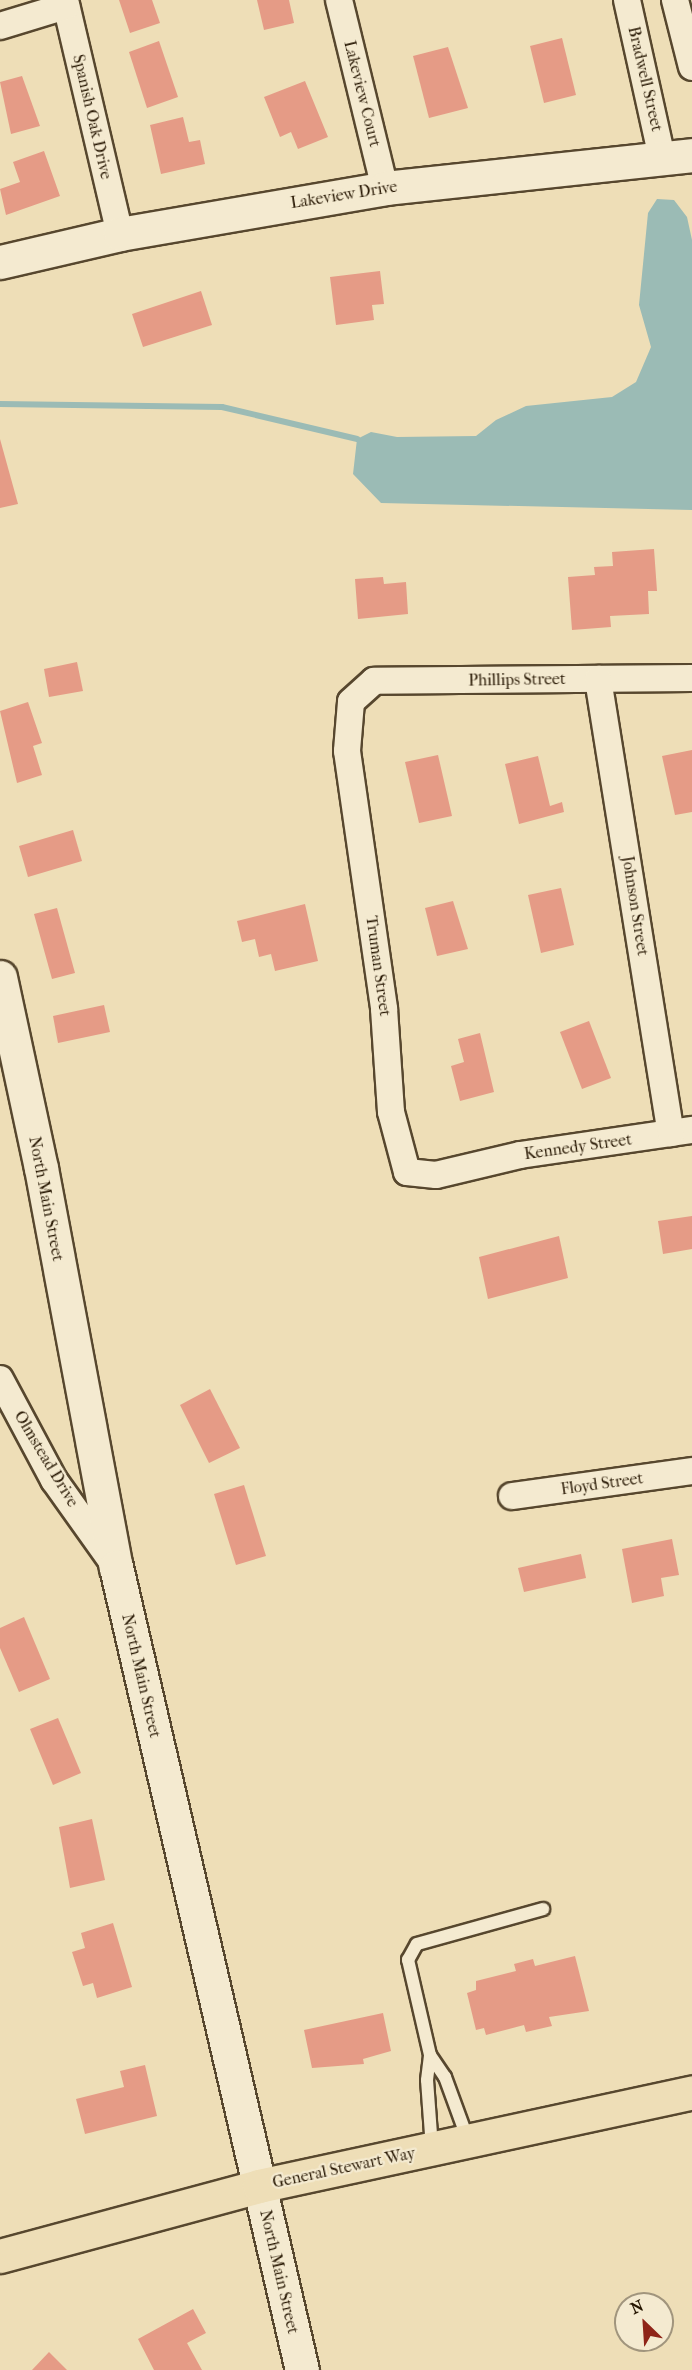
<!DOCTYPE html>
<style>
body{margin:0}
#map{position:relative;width:692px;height:2370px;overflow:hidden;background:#eedeb7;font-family:"IM FELL French Canon",serif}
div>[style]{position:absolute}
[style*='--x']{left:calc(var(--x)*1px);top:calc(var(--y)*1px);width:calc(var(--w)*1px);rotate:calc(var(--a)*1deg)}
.water>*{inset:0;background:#9bbbb5}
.stream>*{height:6px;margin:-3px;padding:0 3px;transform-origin:3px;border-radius:3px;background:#9bbbb5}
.building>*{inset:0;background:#e59b86}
.roads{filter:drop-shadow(2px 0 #57472e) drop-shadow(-2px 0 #57472e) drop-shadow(0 2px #57472e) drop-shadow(0 -2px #57472e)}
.lane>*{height:12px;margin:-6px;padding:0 6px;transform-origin:6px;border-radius:6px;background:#f4ead0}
.street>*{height:26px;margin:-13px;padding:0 13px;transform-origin:13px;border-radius:13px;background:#f4ead0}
.secondary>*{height:33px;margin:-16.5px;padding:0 16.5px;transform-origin:16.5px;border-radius:16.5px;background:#f4ead0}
.primary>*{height:33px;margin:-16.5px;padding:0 16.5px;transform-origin:16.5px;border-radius:16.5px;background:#eedeb7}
span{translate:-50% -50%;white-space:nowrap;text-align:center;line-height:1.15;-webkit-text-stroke:4.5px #f4ead0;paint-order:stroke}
.street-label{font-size:16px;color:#251500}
.north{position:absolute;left:614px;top:2292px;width:60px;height:60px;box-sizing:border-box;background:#f4ead0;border:2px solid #a1957d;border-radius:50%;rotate:335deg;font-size:16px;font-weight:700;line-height:24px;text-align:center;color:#251500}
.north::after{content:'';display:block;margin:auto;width:21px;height:27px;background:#8f2418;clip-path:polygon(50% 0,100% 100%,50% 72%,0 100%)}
</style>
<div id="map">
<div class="water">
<div style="clip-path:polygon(657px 199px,674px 200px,687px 217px,692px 240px,692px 510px,381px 503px,353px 474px,357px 439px,371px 432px,397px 437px,476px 436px,496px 420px,526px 406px,612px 397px,636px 382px,651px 347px,639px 305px,648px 213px)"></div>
</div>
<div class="stream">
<div style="--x:0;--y:404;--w:222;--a:0.8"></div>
<div style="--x:222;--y:407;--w:139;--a:13.3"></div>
</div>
<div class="building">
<div style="clip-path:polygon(119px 0,152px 0,160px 23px,130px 33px)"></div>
<div style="clip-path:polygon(257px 0,289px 0,294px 23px,264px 30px)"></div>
<div style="clip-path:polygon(562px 38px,576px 95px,544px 103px,530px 46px)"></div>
<div style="clip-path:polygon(159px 41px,178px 97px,147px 108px,129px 52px)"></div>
<div style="clip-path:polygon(448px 47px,468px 108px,429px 118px,413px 56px)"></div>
<div style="clip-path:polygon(22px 76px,40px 126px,11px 134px,0 82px)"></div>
<div style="clip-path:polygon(305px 81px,328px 137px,298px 149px,291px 132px,280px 137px,264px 97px)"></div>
<div style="clip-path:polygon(183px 117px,189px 142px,200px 140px,205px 164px,161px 174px,150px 125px)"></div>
<div style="clip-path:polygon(44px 151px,60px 196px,6px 215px,0 189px,20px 182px,13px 162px)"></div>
<div style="clip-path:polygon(380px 271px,384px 304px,372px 305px,374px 320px,336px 325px,330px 277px)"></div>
<div style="clip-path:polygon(201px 291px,212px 325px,143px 347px,132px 314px)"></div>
<div style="clip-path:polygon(0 439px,18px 504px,0 508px)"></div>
<div style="clip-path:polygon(654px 549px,657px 591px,648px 591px,649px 614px,610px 616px,611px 627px,572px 630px,568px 577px,595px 575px,594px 567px,613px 566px,612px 552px)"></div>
<div style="clip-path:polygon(383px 577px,384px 584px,406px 582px,408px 614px,358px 619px,355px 579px)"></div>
<div style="clip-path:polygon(77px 662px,83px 691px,49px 697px,44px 669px)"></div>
<div style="clip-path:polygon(28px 702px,42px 743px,33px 746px,42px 775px,17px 783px,0 711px)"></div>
<div style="clip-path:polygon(692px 750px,692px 812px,675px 815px,662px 756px)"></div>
<div style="clip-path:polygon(438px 755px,452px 816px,419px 823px,405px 762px)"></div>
<div style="clip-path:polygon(538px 756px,550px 806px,562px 802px,564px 812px,519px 824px,505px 764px)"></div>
<div style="clip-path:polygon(73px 830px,82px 861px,28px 877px,19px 846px)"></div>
<div style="clip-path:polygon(561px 888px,574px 945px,541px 953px,528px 895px)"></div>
<div style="clip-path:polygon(453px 901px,468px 949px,437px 956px,425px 908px)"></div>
<div style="clip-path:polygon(305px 904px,318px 961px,275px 971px,271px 954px,259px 957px,255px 939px,242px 942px,237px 921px)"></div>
<div style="clip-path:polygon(57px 908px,75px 973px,52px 979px,34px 914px)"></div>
<div style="clip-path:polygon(104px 1005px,110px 1032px,58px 1043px,53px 1016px)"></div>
<div style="clip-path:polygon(589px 1021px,611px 1078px,582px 1089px,560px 1032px)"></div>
<div style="clip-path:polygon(480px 1033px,494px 1092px,460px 1101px,451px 1066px,464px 1062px,458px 1039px)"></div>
<div style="clip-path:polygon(692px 1216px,692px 1249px,663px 1254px,658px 1221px)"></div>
<div style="clip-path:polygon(559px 1236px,568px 1278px,488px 1299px,479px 1257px)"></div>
<div style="clip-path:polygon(210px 1389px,240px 1448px,209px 1463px,180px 1405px)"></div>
<div style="clip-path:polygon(244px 1485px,266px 1556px,236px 1565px,214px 1494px)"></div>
<div style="clip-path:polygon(672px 1539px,679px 1575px,661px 1578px,664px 1596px,632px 1603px,622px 1549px)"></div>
<div style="clip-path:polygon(581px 1554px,586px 1578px,524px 1592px,518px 1568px)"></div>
<div style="clip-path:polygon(24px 1617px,50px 1679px,19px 1692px,0 1648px,0 1628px)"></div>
<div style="clip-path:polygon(58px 1718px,81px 1773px,53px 1785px,30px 1729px)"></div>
<div style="clip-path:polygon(92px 1819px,105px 1880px,70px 1888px,59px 1827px)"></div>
<div style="clip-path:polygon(113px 1923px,132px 1987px,97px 1998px,93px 1983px,83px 1986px,72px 1952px,85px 1948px,81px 1933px)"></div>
<div style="clip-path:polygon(575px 1956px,589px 2011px,549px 2017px,552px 2026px,526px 2032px,524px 2025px,486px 2035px,484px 2028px,476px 2030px,467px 1993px,476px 1990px,476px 1981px,516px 1971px,514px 1964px,533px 1959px,535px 1966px)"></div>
<div style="clip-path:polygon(383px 2013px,391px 2051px,363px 2059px,364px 2064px,312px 2068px,304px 2030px)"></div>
<div style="clip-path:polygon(145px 2065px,157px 2116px,85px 2134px,76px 2099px,124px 2087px,120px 2071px)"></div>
<div style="clip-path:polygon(193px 2309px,206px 2333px,187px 2343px,202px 2370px,154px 2370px,138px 2339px)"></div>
<div style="clip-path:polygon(49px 2352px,67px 2370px,32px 2370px)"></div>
</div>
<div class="roads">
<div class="lane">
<div style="--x:430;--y:2055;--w:98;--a:-103"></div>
<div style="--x:408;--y:1960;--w:18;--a:-61"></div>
<div style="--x:417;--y:1944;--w:131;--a:-15.5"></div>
<div style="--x:432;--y:2148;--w:68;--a:-94.2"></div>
<div style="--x:427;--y:2080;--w:25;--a:-83"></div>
<div style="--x:430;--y:2055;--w:27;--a:56"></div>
<div style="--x:445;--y:2077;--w:67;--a:69.9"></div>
</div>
<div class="street">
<div style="--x:65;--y:0;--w:240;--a:76.8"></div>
<div style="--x:339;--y:0;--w:194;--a:76.3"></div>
<div style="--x:627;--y:0;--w:162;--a:77.5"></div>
<div style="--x:675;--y:0;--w:69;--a:75.8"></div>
<div style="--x:0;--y:26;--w:69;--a:-16.9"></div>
<div style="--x:692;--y:678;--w:318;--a:179.5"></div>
<div style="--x:374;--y:681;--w:31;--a:138"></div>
<div style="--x:351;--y:702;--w:49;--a:94.7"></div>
<div style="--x:347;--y:751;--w:261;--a:81.8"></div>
<div style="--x:384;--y:1009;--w:103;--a:86.1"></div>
<div style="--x:391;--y:1112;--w:62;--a:75.1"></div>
<div style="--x:407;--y:1172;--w:29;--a:6"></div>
<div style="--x:436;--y:1175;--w:86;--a:-13.4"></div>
<div style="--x:520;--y:1155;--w:174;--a:-8.3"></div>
<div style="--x:598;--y:679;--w:460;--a:80.9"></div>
<div style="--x:0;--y:1379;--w:115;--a:61.9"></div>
<div style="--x:54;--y:1480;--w:103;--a:54.5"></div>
<div style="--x:512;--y:1496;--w:182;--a:-7.9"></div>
</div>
<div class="secondary">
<div style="--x:0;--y:262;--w:123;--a:-13.1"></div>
<div style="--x:120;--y:234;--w:269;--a:-9.8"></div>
<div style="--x:385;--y:188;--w:309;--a:-6.1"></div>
<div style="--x:0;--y:977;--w:195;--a:77.9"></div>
<div style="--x:41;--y:1168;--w:406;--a:79.4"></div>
<div style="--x:116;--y:1567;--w:824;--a:76.96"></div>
</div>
<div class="primary">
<div style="--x:0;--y:2256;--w:268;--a:-15.1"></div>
<div style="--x:259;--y:2186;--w:443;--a:-12.2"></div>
</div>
</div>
<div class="street-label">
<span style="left:645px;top:79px;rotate:77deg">Bradwell Street</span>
<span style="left:362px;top:94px;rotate:76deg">Lakeview Court</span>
<span style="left:92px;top:117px;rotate:77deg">Spanish Oak Drive</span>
<span style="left:344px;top:195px;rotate:-9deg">Lakeview Drive</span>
<span style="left:517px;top:680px;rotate:-1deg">Phillips Street</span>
<span style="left:635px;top:906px;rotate:81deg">Johnson Street</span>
<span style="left:378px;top:966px;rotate:82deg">Truman Street</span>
<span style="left:578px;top:1147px;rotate:-8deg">Kennedy Street</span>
<span style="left:46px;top:1199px;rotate:79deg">North Main Street</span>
<span style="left:46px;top:1459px;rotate:59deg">Olmstead Drive</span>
<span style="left:602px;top:1484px;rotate:-8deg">Floyd Street</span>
<span style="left:141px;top:1676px;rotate:77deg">North Main Street</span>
<span style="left:344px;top:2168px;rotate:-12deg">General Stewart Way</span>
<span style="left:279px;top:2272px;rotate:77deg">North Main Street</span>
</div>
<div class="north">N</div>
</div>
